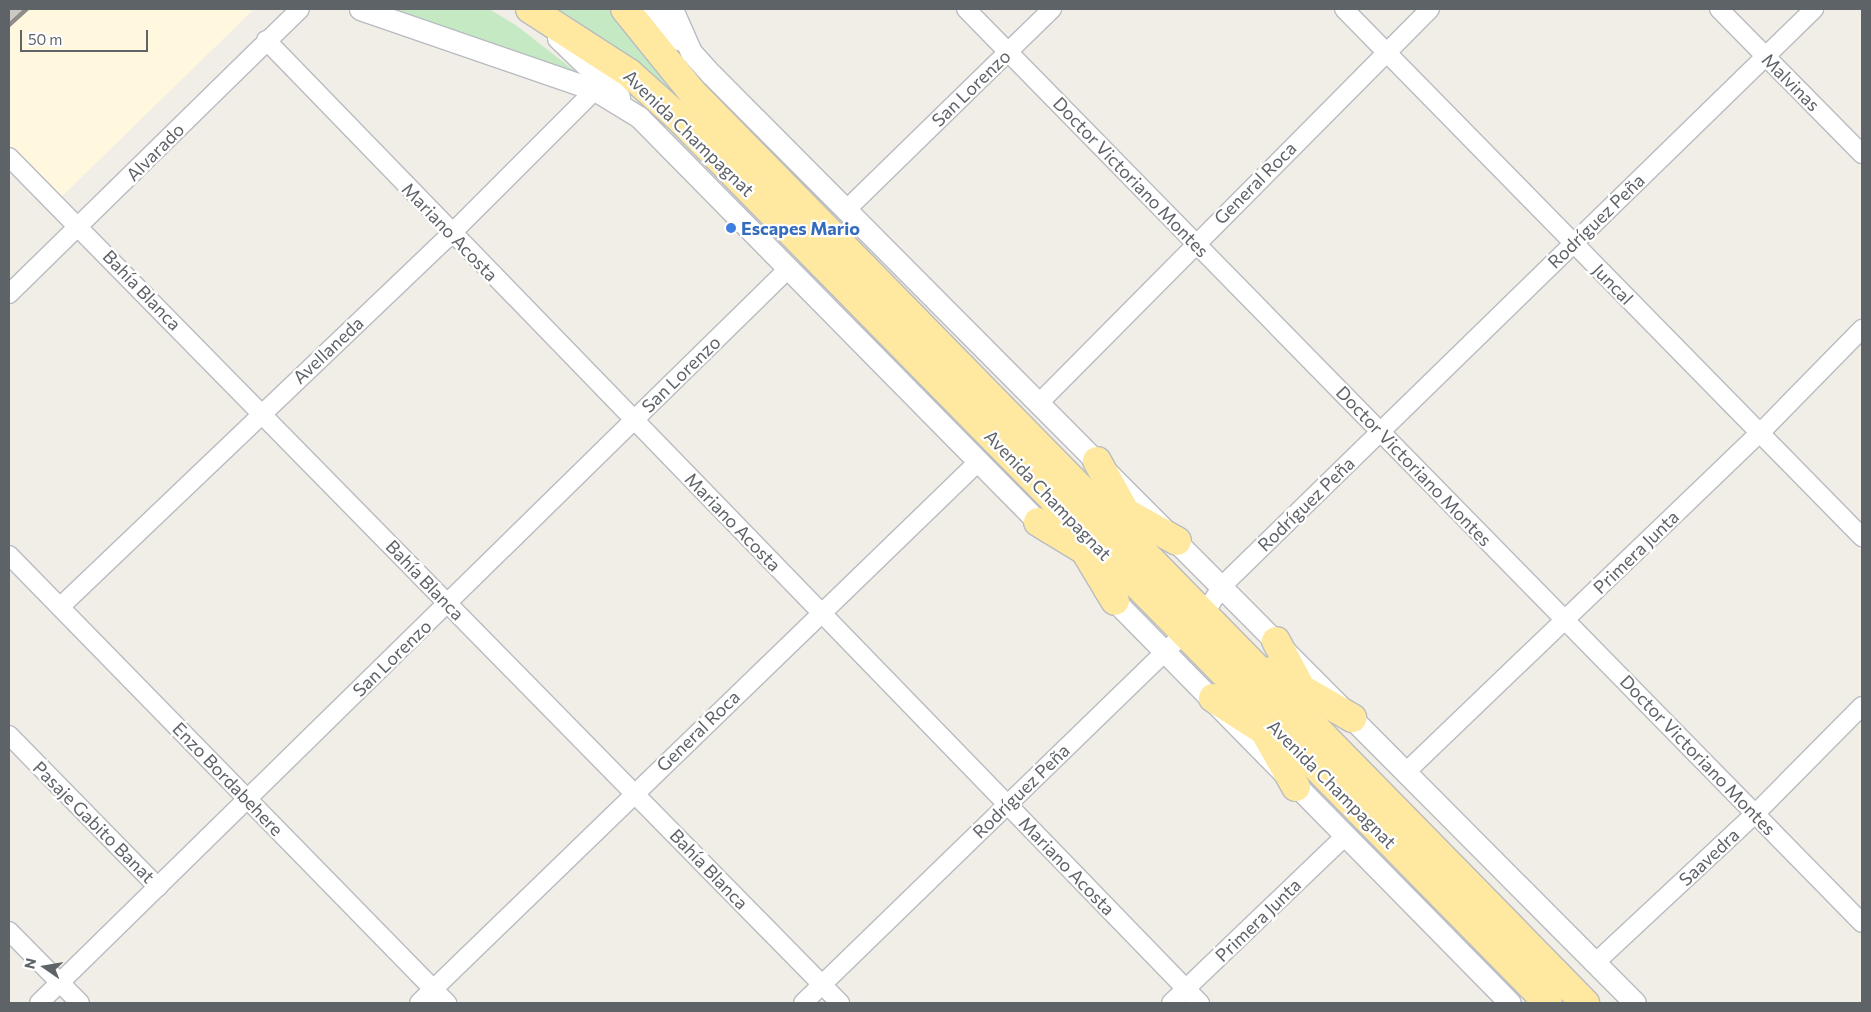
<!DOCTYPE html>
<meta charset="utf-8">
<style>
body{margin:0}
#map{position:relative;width:1871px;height:1012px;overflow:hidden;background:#f1eee7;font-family:Commissioner,sans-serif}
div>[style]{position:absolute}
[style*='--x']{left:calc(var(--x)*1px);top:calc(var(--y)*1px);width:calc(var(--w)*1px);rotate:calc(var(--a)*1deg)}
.commercial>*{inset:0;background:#fff7de}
.green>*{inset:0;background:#c4e9c3}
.roads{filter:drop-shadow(1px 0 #b9bcc1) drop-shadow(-1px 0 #b9bcc1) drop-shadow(0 1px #b9bcc1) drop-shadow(0 -1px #b9bcc1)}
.minor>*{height:18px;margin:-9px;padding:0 9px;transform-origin:9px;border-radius:9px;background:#fff}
.tertiary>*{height:21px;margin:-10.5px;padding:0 10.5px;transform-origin:10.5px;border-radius:10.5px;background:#fff}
.trunk>*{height:28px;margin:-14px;padding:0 14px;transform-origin:14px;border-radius:14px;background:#ffe89f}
.shaded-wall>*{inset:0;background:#8f8d89}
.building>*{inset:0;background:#ccc9c4}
.dots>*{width:14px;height:14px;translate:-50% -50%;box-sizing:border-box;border:2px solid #fff;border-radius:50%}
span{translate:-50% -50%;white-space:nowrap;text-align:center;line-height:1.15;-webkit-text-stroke:4.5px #fff;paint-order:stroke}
.street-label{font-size:18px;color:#5e6368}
.shop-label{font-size:18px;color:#366cbe;font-weight:700}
.left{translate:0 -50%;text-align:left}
.frame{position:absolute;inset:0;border:10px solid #5e6368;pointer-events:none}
.north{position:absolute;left:20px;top:942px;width:50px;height:50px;-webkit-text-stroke:4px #fff;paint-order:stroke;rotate:283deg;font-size:14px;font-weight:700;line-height:20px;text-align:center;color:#5e6368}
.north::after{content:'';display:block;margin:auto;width:18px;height:22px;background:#5e6368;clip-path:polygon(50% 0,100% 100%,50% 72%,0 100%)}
.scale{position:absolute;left:20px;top:30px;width:128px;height:22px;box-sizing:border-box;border:2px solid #5e6368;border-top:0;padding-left:6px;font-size:15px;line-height:18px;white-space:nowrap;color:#5e6368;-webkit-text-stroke:4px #fff;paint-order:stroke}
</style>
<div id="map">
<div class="commercial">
<div style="clip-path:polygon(9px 9px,254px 9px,53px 205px,9px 158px)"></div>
</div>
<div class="green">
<div style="clip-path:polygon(383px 9px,489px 9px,517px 26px,589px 82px)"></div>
<div style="clip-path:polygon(548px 9px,612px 9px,1185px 609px)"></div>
</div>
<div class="roads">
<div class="minor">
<div style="--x:966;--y:9;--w:1280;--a:45.57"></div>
<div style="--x:1344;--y:9;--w:740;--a:45.55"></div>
<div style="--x:1719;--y:9;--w:204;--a:45.4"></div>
<div style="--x:266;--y:40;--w:1342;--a:45.88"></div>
<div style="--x:9;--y:157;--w:1186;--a:45.51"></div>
<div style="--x:846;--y:210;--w:288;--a:-44.3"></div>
<div style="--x:9;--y:294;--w:407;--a:-44.4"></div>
<div style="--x:1039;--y:403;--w:555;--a:-45.22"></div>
<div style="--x:9;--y:555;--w:627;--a:45.65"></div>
<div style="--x:60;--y:607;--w:542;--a:-43.65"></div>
<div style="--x:452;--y:233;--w:202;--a:-45"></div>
<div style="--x:9;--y:735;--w:213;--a:45.6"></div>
<div style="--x:1406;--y:772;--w:490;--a:-43.8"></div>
<div style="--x:1760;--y:433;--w:146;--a:-45.6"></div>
<div style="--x:9;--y:931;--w:101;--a:45.4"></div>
<div style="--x:1595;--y:963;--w:219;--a:-43"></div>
<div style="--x:1755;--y:814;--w:152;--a:-45.3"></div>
<div style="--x:39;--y:1003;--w:1047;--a:-44.42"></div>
<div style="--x:419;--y:1003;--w:779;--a:-44.06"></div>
<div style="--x:803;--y:1003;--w:559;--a:-44.13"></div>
<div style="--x:1204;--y:614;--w:33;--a:-57"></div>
<div style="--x:1222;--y:586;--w:827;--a:-44.26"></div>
<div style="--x:1171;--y:1003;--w:241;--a:-43.8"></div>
</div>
<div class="tertiary">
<div style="--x:360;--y:9;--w:249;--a:19"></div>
<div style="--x:595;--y:90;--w:52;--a:31.5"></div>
<div style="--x:639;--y:117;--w:583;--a:45.42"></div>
<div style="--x:652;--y:9;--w:40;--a:49"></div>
<div style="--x:672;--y:9;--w:47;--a:66.2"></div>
<div style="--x:691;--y:52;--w:30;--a:48"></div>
<div style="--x:711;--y:74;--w:1310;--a:45.15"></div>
<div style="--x:558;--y:38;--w:85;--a:44"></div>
<div style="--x:1104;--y:590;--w:579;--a:45.49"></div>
</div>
<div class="trunk">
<div style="--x:530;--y:9;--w:118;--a:32.9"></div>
<div style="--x:629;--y:73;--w:64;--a:41.9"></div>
<div style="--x:677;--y:116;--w:1243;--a:45.52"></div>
<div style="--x:625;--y:9;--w:107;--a:51.1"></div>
<div style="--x:692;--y:92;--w:1276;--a:45.57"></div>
<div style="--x:1097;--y:461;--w:62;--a:60.9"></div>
<div style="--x:1107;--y:502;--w:80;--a:29.1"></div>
<div style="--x:1038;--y:522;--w:66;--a:31.3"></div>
<div style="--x:1082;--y:546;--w:64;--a:59"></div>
<div style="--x:1276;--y:641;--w:55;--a:62"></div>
<div style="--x:1271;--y:671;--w:94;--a:30.1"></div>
<div style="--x:1213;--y:698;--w:63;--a:32.7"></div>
<div style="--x:1262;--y:727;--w:69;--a:60.5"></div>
</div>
</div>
<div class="shaded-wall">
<div style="clip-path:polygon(23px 9px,30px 9px,9px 28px,9px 22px)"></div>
</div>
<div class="building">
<div style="clip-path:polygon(9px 9px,23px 9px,9px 22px)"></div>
</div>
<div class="dots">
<div style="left:731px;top:228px;background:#3f7fe0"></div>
</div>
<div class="street-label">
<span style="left:1791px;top:82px;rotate:45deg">Malvinas</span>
<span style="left:971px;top:88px;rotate:-44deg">San Lorenzo</span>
<span style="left:689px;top:133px;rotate:44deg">Avenida Champagnat</span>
<span style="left:155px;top:152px;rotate:-45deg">Alvarado</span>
<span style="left:1131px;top:177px;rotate:46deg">Doctor Victoriano Montes</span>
<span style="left:1255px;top:183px;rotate:-45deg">General Roca</span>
<span style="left:1596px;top:221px;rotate:-44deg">Rodríguez Peña</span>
<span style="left:450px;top:232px;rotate:46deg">Mariano Acosta</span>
<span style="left:1613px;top:284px;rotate:46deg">Juncal</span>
<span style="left:142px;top:290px;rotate:46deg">Bahía Blanca</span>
<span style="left:328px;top:350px;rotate:-43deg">Avellaneda</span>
<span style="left:681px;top:374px;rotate:-44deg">San Lorenzo</span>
<span style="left:1414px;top:466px;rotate:46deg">Doctor Victoriano Montes</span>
<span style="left:1048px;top:495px;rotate:46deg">Avenida Champagnat</span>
<span style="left:1306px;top:504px;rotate:-44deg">Rodríguez Peña</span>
<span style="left:733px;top:522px;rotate:46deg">Mariano Acosta</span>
<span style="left:1636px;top:552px;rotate:-44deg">Primera Junta</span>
<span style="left:425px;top:580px;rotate:46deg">Bahía Blanca</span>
<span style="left:392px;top:658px;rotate:-44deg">San Lorenzo</span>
<span style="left:698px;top:731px;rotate:-44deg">General Roca</span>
<span style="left:1698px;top:755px;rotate:46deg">Doctor Victoriano Montes</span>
<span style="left:228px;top:779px;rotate:46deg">Enzo Bordabehere</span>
<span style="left:1332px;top:784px;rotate:45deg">Avenida Champagnat</span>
<span style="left:1021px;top:791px;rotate:-44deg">Rodríguez Peña</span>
<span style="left:94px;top:822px;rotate:45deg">Pasaje Gabito Banat</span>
<span style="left:1709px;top:857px;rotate:-43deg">Saavedra</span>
<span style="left:1067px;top:866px;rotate:46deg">Mariano Acosta</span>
<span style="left:709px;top:869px;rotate:46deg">Bahía Blanca</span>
<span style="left:1258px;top:920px;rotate:-44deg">Primera Junta</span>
</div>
<div class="shop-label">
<span class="left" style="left:741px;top:228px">Escapes Mario</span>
</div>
<div class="frame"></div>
<div class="north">N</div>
<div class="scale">50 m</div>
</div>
